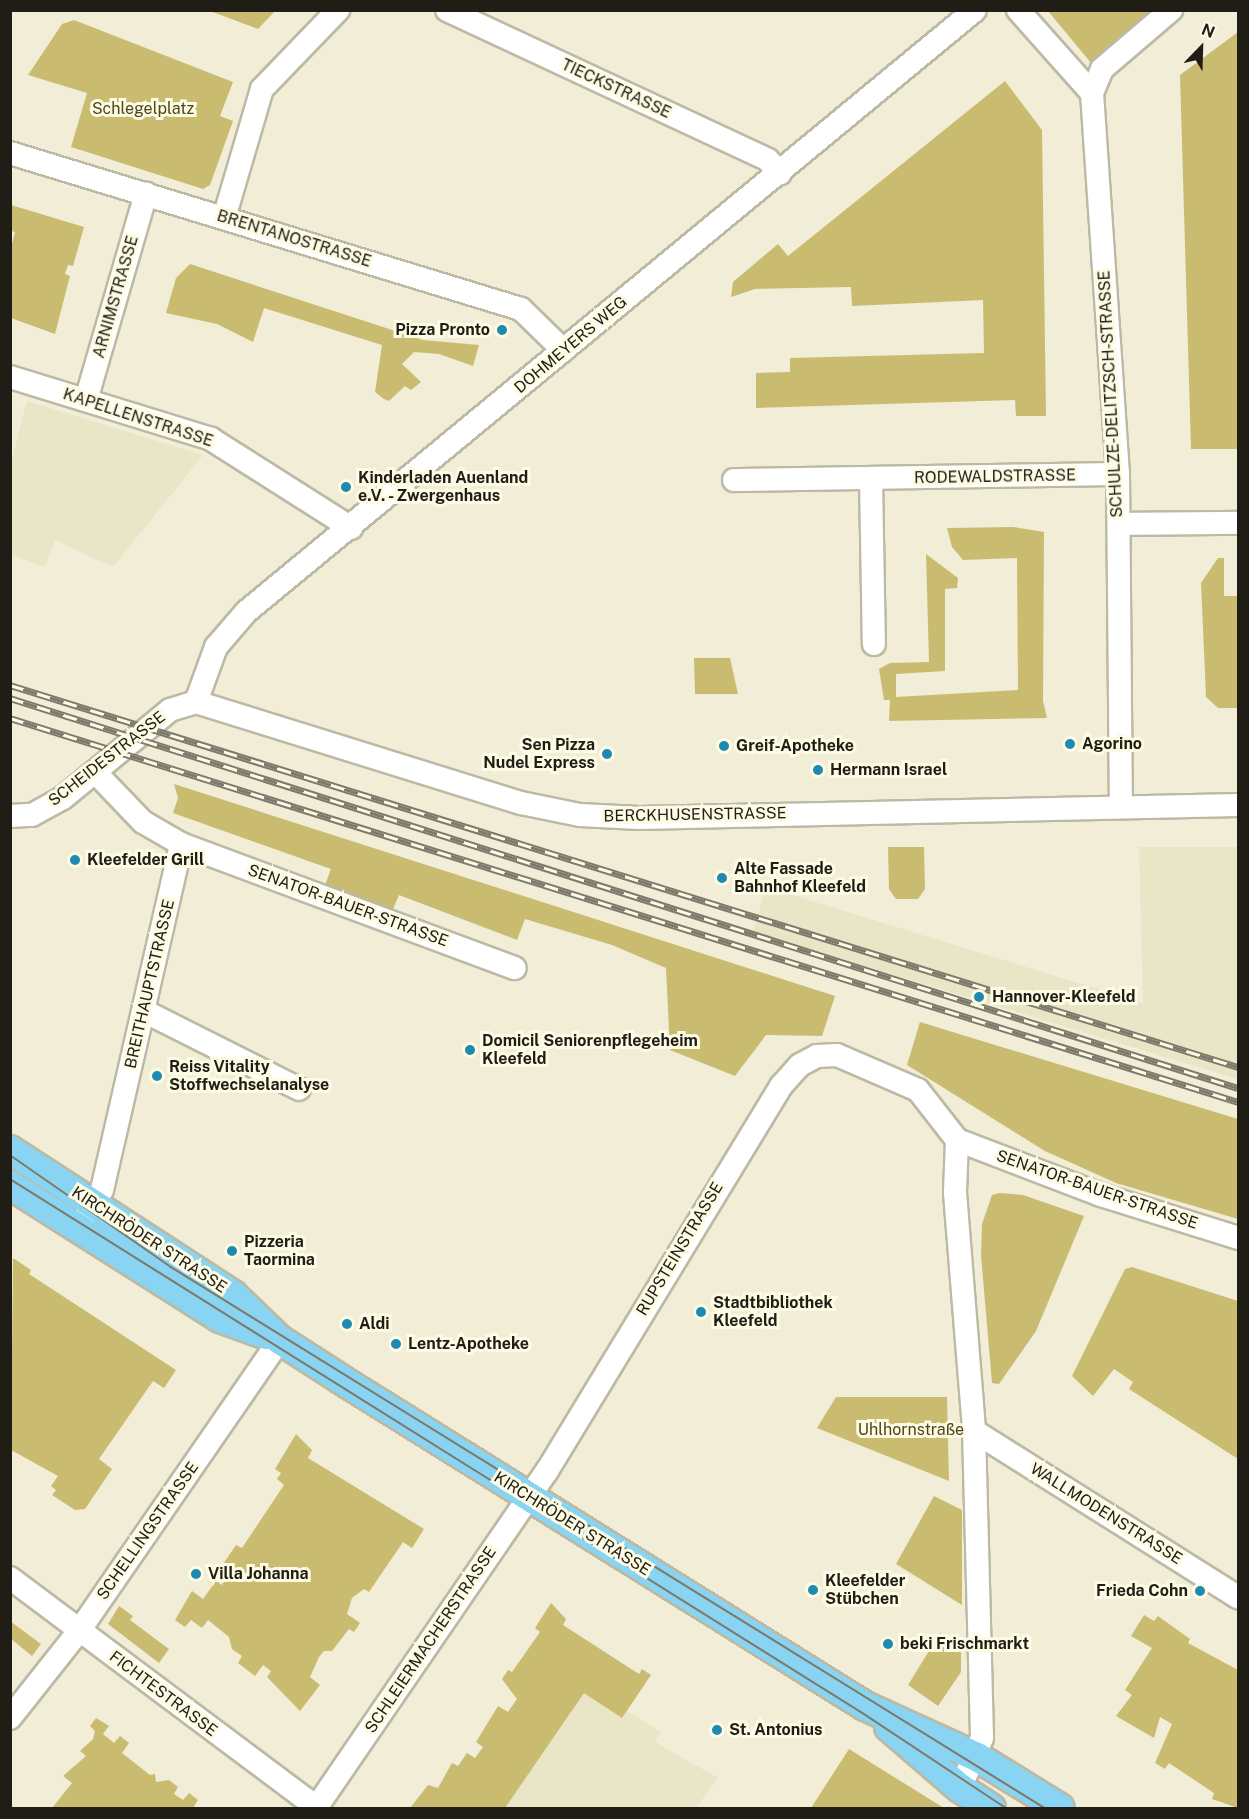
<!DOCTYPE html>
<meta charset="utf-8">
<style>
body{margin:0}
#map{position:relative;width:1249px;height:1819px;overflow:hidden;background:#f1edd7;font-family:"Public Sans",sans-serif}
div>[style]{position:absolute}
[style*='--x']{left:calc(var(--x)*1px);top:calc(var(--y)*1px);width:calc(var(--w)*1px);rotate:calc(var(--a)*1deg)}
.built>*{inset:0;background:#e9e5c7}
.green>*{inset:0;background:#c9bc71}
.roads{filter:drop-shadow(2px 0 #bcb9a4) drop-shadow(-2px 0 #bcb9a4) drop-shadow(0 2px #bcb9a4) drop-shadow(0 -2px #bcb9a4)}
.minor>*{height:22px;margin:-11px;padding:0 11px;transform-origin:11px;border-radius:11px;background:#fff}
.major>*{height:28px;margin:-14px;padding:0 14px;transform-origin:14px;border-radius:14px;background:#88d4f2}
.tram>*{height:1.5px;margin:-0.75px;padding:0 0.75px;transform-origin:0.75px;border-radius:0.75px;background:#7d7a6c}
.rail>*{height:7px;margin-top:-3.5px;transform-origin:0;background:repeating-linear-gradient(90deg,#fefbe4 0 14px,#7d7a6c 0 28px);box-sizing:border-box;border-block:2px solid #7d7a6c}
.dots>*{width:16px;height:16px;translate:-50% -50%;box-sizing:border-box;border:3px solid #fefbe4;border-radius:50%}
span{translate:-50% -50%;white-space:nowrap;text-align:center;line-height:1.15;-webkit-text-stroke:6px #fefbe4;paint-order:stroke}
.street-label{font-size:16px;color:#1f1d15}
.park-label{font-size:16px;color:#4c4518}
.poi-label{font-size:16px;color:#1f1d15;font-weight:700}
.right{translate:-100% -50%;text-align:right}
.left{translate:0 -50%;text-align:left}
.frame{position:absolute;inset:0;border:12px solid #1f1d15;pointer-events:none}
.north{position:absolute;left:1171px;top:18px;width:60px;height:60px;-webkit-text-stroke:4px #fefbe4;paint-order:stroke;rotate:23deg;font-size:16px;font-weight:700;line-height:24px;text-align:center;color:#1f1d15}
.north::after{content:'';display:block;margin:auto;width:21px;height:27px;background:#1f1d15;clip-path:polygon(50% 0,100% 100%,50% 72%,0 100%)}
</style>
<div id="map">
<div class="built">
<div style="clip-path:polygon(27px 401px,203px 455px,113px 567px,55px 540px,45px 567px,11px 554px,11px 463px)"></div>
<div style="clip-path:polygon(1139px 847px,1238px 847px,1238px 1079px,753px 932px,766px 887px,1143px 1003px)"></div>
<div style="clip-path:polygon(584px 1692px,622px 1718px,627px 1711px,661px 1732px,655px 1742px,718px 1778px,696px 1808px,505px 1808px)"></div>
</div>
<div class="green">
<div style="clip-path:polygon(210px 11px,275px 11px,258px 29px)"></div>
<div style="clip-path:polygon(1048px 11px,1165px 11px,1096px 69px)"></div>
<div style="clip-path:polygon(74px 20px,233px 82px,220px 116px,233px 121px,210px 185px,203px 189px,71px 147px,87px 93px,28px 75px,62px 24px)"></div>
<div style="clip-path:polygon(1238px 32px,1238px 449px,1191px 449px,1180px 75px)"></div>
<div style="clip-path:polygon(1005px 81px,1042px 130px,1046px 416px,1016px 416px,1015px 400px,756px 408px,756px 373px,790px 372px,790px 358px,984px 353px,983px 300px,852px 306px,851px 287px,755px 289px,731px 297px,733px 282px,778px 244px,788px 256px)"></div>
<div style="clip-path:polygon(11px 205px,84px 227px,73px 266px,68px 265px,65px 274px,70px 276px,55px 334px,11px 318px,11px 248px,15px 232px,11px 231px)"></div>
<div style="clip-path:polygon(190px 264px,423px 340px,479px 345px,473px 366px,439px 354px,414px 352px,402px 364px,421px 382px,411px 390px,405px 386px,389px 401px,384px 399px,375px 392px,382px 345px,264px 308px,253px 342px,217px 324px,166px 313px,176px 278px)"></div>
<div style="clip-path:polygon(1013px 527px,1044px 532px,1043px 701px,1047px 718px,889px 721px,890px 700px,884px 700px,879px 669px,890px 663px,929px 662px,926px 554px,958px 578px,957px 588px,945px 589px,945px 671px,896px 674px,896px 697px,1018px 690px,1017px 558px,963px 560px,952px 547px,947px 528px)"></div>
<div style="clip-path:polygon(1218px 558px,1224px 558px,1224px 596px,1238px 596px,1238px 708px,1218px 708px,1206px 697px,1201px 583px)"></div>
<div style="clip-path:polygon(694px 658px,730px 658px,738px 694px,695px 694px)"></div>
<div style="clip-path:polygon(174px 784px,835px 996px,822px 1036px,766px 1035px,735px 1076px,670px 1050px,666px 968px,612px 945px,525px 919px,517px 940px,399px 895px,388px 921px,321px 896px,331px 869px,173px 813px,178px 798px)"></div>
<div style="clip-path:polygon(888px 847px,924px 847px,925px 889px,918px 899px,896px 899px,889px 889px)"></div>
<div style="clip-path:polygon(920px 1022px,1238px 1119px,1238px 1219px,1116px 1183px,1045px 1151px,907px 1065px)"></div>
<div style="clip-path:polygon(1000px 1193px,1023px 1195px,1084px 1216px,1036px 1331px,999px 1384px,992px 1383px,981px 1255px,982px 1224px,992px 1195px)"></div>
<div style="clip-path:polygon(13px 1258px,31px 1270px,29px 1274px,176px 1370px,164px 1388px,153px 1381px,99px 1459px,112px 1469px,85px 1509px,75px 1510px,52px 1495px,56px 1490px,51px 1486px,58px 1476px,11px 1450px)"></div>
<div style="clip-path:polygon(1132px 1267px,1238px 1301px,1238px 1459px,1129px 1389px,1133px 1382px,1114px 1369px,1093px 1396px,1072px 1376px,1125px 1269px)"></div>
<div style="clip-path:polygon(836px 1397px,947px 1397px,949px 1481px,817px 1428px)"></div>
<div style="clip-path:polygon(296px 1434px,312px 1450px,308px 1458px,424px 1529px,412px 1548px,403px 1542px,369px 1592px,364px 1589px,352px 1598px,347px 1614px,360px 1623px,354px 1632px,349px 1629px,332px 1651px,324px 1651px,319px 1657px,310px 1677px,320px 1685px,300px 1711px,267px 1677px,271px 1671px,263px 1665px,255px 1676px,238px 1663px,242px 1656px,232px 1649px,229px 1637px,208px 1620px,202px 1628px,191px 1620px,185px 1627px,175px 1620px,192px 1591px,203px 1599px,216px 1581px,222px 1585px,227px 1577px,219px 1570px,236px 1545px,242px 1548px,284px 1485px,277px 1479px,281px 1473px,275px 1469px)"></div>
<div style="clip-path:polygon(934px 1496px,962px 1510px,962px 1605px,896px 1564px)"></div>
<div style="clip-path:polygon(551px 1603px,566px 1619px,563px 1625px,639px 1674px,642px 1669px,651px 1675px,622px 1718px,584px 1693px,505px 1808px,410px 1808px,428px 1785px,438px 1788px,452px 1763px,458px 1766px,467px 1753px,475px 1758px,483px 1747px,476px 1742px,498px 1706px,508px 1712px,517px 1699px,502px 1679px,508px 1670px,512px 1672px,540px 1632px,535px 1628px)"></div>
<div style="clip-path:polygon(119px 1606px,133px 1616px,130px 1620px,169px 1649px,159px 1663px,108px 1624px)"></div>
<div style="clip-path:polygon(1144px 1615px,1154px 1621px,1158px 1616px,1190px 1639px,1188px 1643px,1238px 1670px,1238px 1808px,1212px 1799px,1214px 1793px,1169px 1763px,1165px 1769px,1155px 1763px,1172px 1724px,1160px 1717px,1154px 1738px,1116px 1716px,1132px 1695px,1125px 1690px,1152px 1648px,1131px 1636px)"></div>
<div style="clip-path:polygon(10px 1621px,41px 1644px,32px 1656px,11px 1639px)"></div>
<div style="clip-path:polygon(940px 1633px,961px 1645px,961px 1672px,938px 1706px,908px 1685px)"></div>
<div style="clip-path:polygon(96px 1718px,109px 1726px,103px 1734px,114px 1743px,120px 1736px,129px 1743px,122px 1753px,150px 1775px,155px 1774px,156px 1782px,169px 1780px,178px 1787px,174px 1794px,183px 1800px,189px 1793px,198px 1800px,193px 1808px,52px 1808px,72px 1783px,63px 1776px,86px 1756px,80px 1751px,93px 1739px,95px 1731px,90px 1726px)"></div>
<div style="clip-path:polygon(849px 1749px,944px 1808px,811px 1808px)"></div>
</div>
<div class="roads">
<div class="minor">
<div style="--x:447;--y:10;--w:354;--a:25"></div>
<div style="--x:768;--y:160;--w:18;--a:49"></div>
<div style="--x:1018;--y:10;--w:111;--a:48.3"></div>
<div style="--x:1092;--y:93;--w:382;--a:86.1"></div>
<div style="--x:1118;--y:474;--w:332;--a:89.5"></div>
<div style="--x:1092;--y:93;--w:26;--a:-67"></div>
<div style="--x:1102;--y:69;--w:91;--a:-40.5"></div>
<div style="--x:10;--y:153;--w:534;--a:16.98"></div>
<div style="--x:521;--y:309;--w:59;--a:44.3"></div>
<div style="--x:224;--y:218;--w:134;--a:-73.6"></div>
<div style="--x:262;--y:89;--w:110;--a:-46.1"></div>
<div style="--x:10;--y:377;--w:210;--a:17.1"></div>
<div style="--x:211;--y:439;--w:166;--a:32.4"></div>
<div style="--x:86;--y:400;--w:215;--a:-73.8"></div>
<div style="--x:871;--y:479;--w:165;--a:89"></div>
<div style="--x:734;--y:480;--w:384;--a:-0.9"></div>
<div style="--x:1119;--y:524;--w:119;--a:-0.5"></div>
<div style="--x:196;--y:702;--w:59;--a:-70"></div>
<div style="--x:216;--y:647;--w:46;--a:-49.4"></div>
<div style="--x:246;--y:612;--w:945;--a:-39.55"></div>
<div style="--x:95;--y:772;--w:69;--a:46.2"></div>
<div style="--x:143;--y:822;--w:44;--a:30.1"></div>
<div style="--x:181;--y:844;--w:356;--a:20.4"></div>
<div style="--x:10;--y:816;--w:22;--a:-3"></div>
<div style="--x:32;--y:815;--w:35;--a:-29"></div>
<div style="--x:63;--y:798;--w:139;--a:-39.4"></div>
<div style="--x:170;--y:710;--w:27;--a:-17"></div>
<div style="--x:196;--y:702;--w:340;--a:17.3"></div>
<div style="--x:521;--y:803;--w:60;--a:11.5"></div>
<div style="--x:580;--y:815;--w:59;--a:2.9"></div>
<div style="--x:639;--y:818;--w:599;--a:-1.24"></div>
<div style="--x:146;--y:1012;--w:171;--a:26.7"></div>
<div style="--x:957;--y:1140;--w:154;--a:20.9"></div>
<div style="--x:1101;--y:1195;--w:144;--a:17.4"></div>
<div style="--x:85;--y:1216;--w:31;--a:-57"></div>
<div style="--x:102;--y:1190;--w:355;--a:-77.1"></div>
<div style="--x:974;--y:1431;--w:312;--a:32.2"></div>
<div style="--x:10;--y:1578;--w:384;--a:36.8"></div>
<div style="--x:10;--y:1718;--w:111;--a:-51.6"></div>
<div style="--x:79;--y:1631;--w:354;--a:-55.4"></div>
<div style="--x:316;--y:1808;--w:409;--a:-55.6"></div>
<div style="--x:547;--y:1471;--w:451;--a:-58.7"></div>
<div style="--x:781;--y:1086;--w:28;--a:-48"></div>
<div style="--x:800;--y:1065;--w:19;--a:-28"></div>
<div style="--x:817;--y:1056;--w:20;--a:-3"></div>
<div style="--x:837;--y:1055;--w:88;--a:23.4"></div>
<div style="--x:918;--y:1090;--w:63;--a:52"></div>
<div style="--x:957;--y:1140;--w:53;--a:92.2"></div>
<div style="--x:955;--y:1193;--w:239;--a:85.4"></div>
<div style="--x:974;--y:1431;--w:307;--a:88.5"></div>
<div style="--x:982;--y:1738;--w:55;--a:113.7"></div>
</div>
<div class="major">
<div style="--x:10;--y:1150;--w:266;--a:33"></div>
<div style="--x:233;--y:1295;--w:65;--a:43.8"></div>
<div style="--x:280;--y:1340;--w:74;--a:32.8"></div>
<div style="--x:342;--y:1380;--w:616;--a:31.94"></div>
<div style="--x:865;--y:1706;--w:123;--a:24.5"></div>
<div style="--x:977;--y:1757;--w:97;--a:31.6"></div>
<div style="--x:10;--y:1185;--w:249;--a:32.3"></div>
<div style="--x:220;--y:1318;--w:50;--a:19.9"></div>
<div style="--x:889;--y:1727;--w:94;--a:40.7"></div>
<div style="--x:960;--y:1788;--w:37;--a:33"></div>
</div>
</div>
<div class="tram">
<div style="--x:10;--y:1155;--w:196;--a:34.8"></div>
<div style="--x:171;--y:1267;--w:1028;--a:31.76"></div>
<div style="--x:10;--y:1179;--w:1004;--a:32.06"></div>
<div style="--x:861;--y:1712;--w:174;--a:33.5"></div>
</div>
<div class="rail">
<div style="--x:10;--y:685;--w:1286;--a:17.28"></div>
<div style="--x:10;--y:698;--w:1288;--a:17.62"></div>
<div style="--x:10;--y:718;--w:1287;--a:17.36"></div>
</div>
<div class="dots">
<div style="left:502px;top:330px;background:#1e8ab1"></div>
<div style="left:346px;top:487px;background:#1e8ab1"></div>
<div style="left:1070px;top:744px;background:#1e8ab1"></div>
<div style="left:724px;top:746px;background:#1e8ab1"></div>
<div style="left:607px;top:754px;background:#1e8ab1"></div>
<div style="left:818px;top:770px;background:#1e8ab1"></div>
<div style="left:75px;top:860px;background:#1e8ab1"></div>
<div style="left:722px;top:878px;background:#1e8ab1"></div>
<div style="left:979px;top:997px;background:#1e8ab1"></div>
<div style="left:470px;top:1050px;background:#1e8ab1"></div>
<div style="left:157px;top:1076px;background:#1e8ab1"></div>
<div style="left:232px;top:1251px;background:#1e8ab1"></div>
<div style="left:701px;top:1312px;background:#1e8ab1"></div>
<div style="left:347px;top:1324px;background:#1e8ab1"></div>
<div style="left:396px;top:1344px;background:#1e8ab1"></div>
<div style="left:196px;top:1574px;background:#1e8ab1"></div>
<div style="left:813px;top:1590px;background:#1e8ab1"></div>
<div style="left:1200px;top:1591px;background:#1e8ab1"></div>
<div style="left:888px;top:1644px;background:#1e8ab1"></div>
<div style="left:717px;top:1730px;background:#1e8ab1"></div>
</div>
<div class="street-label">
<span style="left:616px;top:89px;rotate:25deg">TIECKSTRASSE</span>
<span style="left:294px;top:239px;rotate:17deg">BRENTANOSTRASSE</span>
<span style="left:116px;top:297px;rotate:-74deg">ARNIMSTRASSE</span>
<span style="left:571px;top:345px;rotate:-40deg">DOHMEYERS WEG</span>
<span style="left:1111px;top:394px;rotate:-93deg">SCHULZE-DELITZSCH-STRASSE</span>
<span style="left:138px;top:418px;rotate:18deg">KAPELLENSTRASSE</span>
<span style="left:995px;top:477px;rotate:-1deg">RODEWALDSTRASSE</span>
<span style="left:107px;top:759px;rotate:-38deg">SCHEIDESTRASSE</span>
<span style="left:695px;top:815px;rotate:-1deg">BERCKHUSENSTRASSE</span>
<span style="left:348px;top:906px;rotate:20deg">SENATOR-BAUER-STRASSE</span>
<span style="left:150px;top:984px;rotate:-77deg">BREITHAUPTSTRASSE</span>
<span style="left:1097px;top:1190px;rotate:19deg">SENATOR-BAUER-STRASSE</span>
<span style="left:149px;top:1240px;rotate:33deg">KIRCHRÖDER STRASSE</span>
<span style="left:680px;top:1249px;rotate:-59deg">RUPSTEINSTRASSE</span>
<span style="left:1106px;top:1514px;rotate:32deg">WALLMODENSTRASSE</span>
<span style="left:572px;top:1524px;rotate:32deg">KIRCHRÖDER STRASSE</span>
<span style="left:148px;top:1531px;rotate:-55deg">SCHELLINGSTRASSE</span>
<span style="left:431px;top:1640px;rotate:-56deg">SCHLEIERMACHERSTRASSE</span>
<span style="left:163px;top:1694px;rotate:37deg">FICHTESTRASSE</span>
</div>
<div class="park-label">
<span style="left:143px;top:109px">Schlegelplatz</span>
<span style="left:911px;top:1430px">Uhlhornstraße</span>
</div>
<div class="poi-label">
<span class="right" style="left:490px;top:330px">Pizza Pronto</span>
<span class="left" style="left:358px;top:487px">Kinderladen Auenland<br>e.V. - Zwergenhaus</span>
<span class="left" style="left:1082px;top:744px">Agorino</span>
<span class="right" style="left:595px;top:754px">Sen Pizza<br>Nudel Express</span>
<span class="left" style="left:736px;top:746px">Greif-Apotheke</span>
<span class="left" style="left:830px;top:770px">Hermann Israel</span>
<span class="left" style="left:87px;top:860px">Kleefelder Grill</span>
<span class="left" style="left:734px;top:878px">Alte Fassade<br>Bahnhof Kleefeld</span>
<span class="left" style="left:992px;top:997px">Hannover-Kleefeld</span>
<span class="left" style="left:482px;top:1050px">Domicil Seniorenpflegeheim<br>Kleefeld</span>
<span class="left" style="left:169px;top:1076px">Reiss Vitality<br>Stoffwechselanalyse</span>
<span class="left" style="left:244px;top:1251px">Pizzeria<br>Taormina</span>
<span class="left" style="left:713px;top:1312px">Stadtbibliothek<br>Kleefeld</span>
<span class="left" style="left:359px;top:1324px">Aldi</span>
<span class="left" style="left:408px;top:1344px">Lentz-Apotheke</span>
<span class="left" style="left:208px;top:1574px">Villa Johanna</span>
<span class="left" style="left:825px;top:1590px">Kleefelder<br>Stübchen</span>
<span class="right" style="left:1188px;top:1591px">Frieda Cohn</span>
<span class="left" style="left:900px;top:1644px">beki Frischmarkt</span>
<span class="left" style="left:729px;top:1730px">St. Antonius</span>
</div>
<div class="frame"></div>
<div class="north">N</div>
</div>
